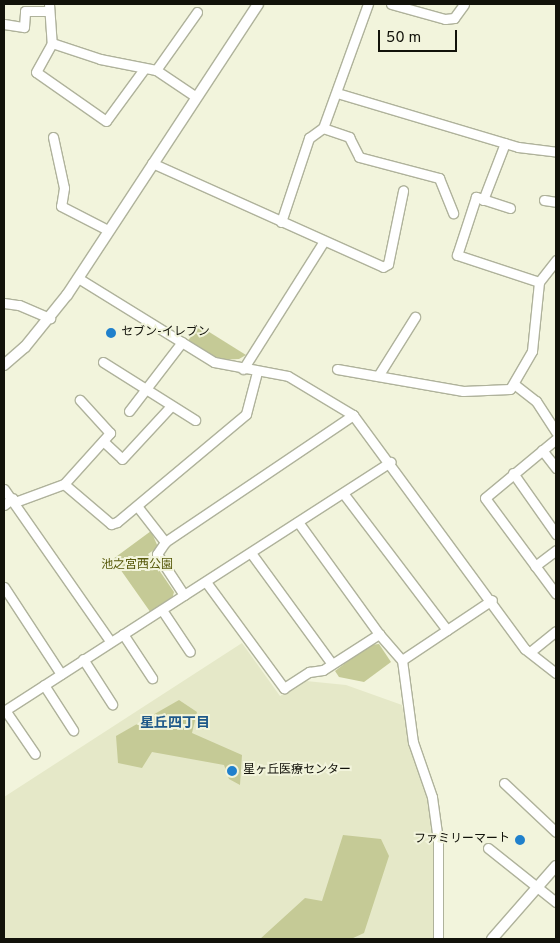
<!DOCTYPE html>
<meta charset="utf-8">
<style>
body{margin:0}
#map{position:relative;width:560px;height:943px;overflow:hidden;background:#f2f4dc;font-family:Overpass,"Noto Sans JP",sans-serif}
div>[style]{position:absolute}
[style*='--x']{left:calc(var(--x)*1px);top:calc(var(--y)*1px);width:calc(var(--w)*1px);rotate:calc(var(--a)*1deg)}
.built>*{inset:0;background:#e5e8c8}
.green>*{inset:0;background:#c5ca96}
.roads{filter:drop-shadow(1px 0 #afb29b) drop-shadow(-1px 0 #afb29b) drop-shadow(0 1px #afb29b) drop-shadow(0 -1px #afb29b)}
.minor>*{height:9px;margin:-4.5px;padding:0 4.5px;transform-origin:4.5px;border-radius:4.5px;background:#fff}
.tertiary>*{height:10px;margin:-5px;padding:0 5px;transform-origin:5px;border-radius:5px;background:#fff}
.dots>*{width:14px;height:14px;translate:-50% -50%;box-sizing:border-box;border:2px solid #f2f4dc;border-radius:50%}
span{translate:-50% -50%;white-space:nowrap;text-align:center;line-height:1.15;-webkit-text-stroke:4px #f2f4dc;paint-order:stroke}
.poi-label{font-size:12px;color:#12120a}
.left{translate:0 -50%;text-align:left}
.right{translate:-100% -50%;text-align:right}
.park-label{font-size:12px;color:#585a0c}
.neighbourhood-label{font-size:14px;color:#1e5889;font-weight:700}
.frame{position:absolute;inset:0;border:5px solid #12120a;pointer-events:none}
.scale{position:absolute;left:378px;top:30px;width:79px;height:22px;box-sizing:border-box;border:2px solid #12120a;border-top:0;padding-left:6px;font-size:15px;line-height:18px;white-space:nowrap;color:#12120a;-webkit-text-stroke:4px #f2f4dc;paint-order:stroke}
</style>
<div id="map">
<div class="built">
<div style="clip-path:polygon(242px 643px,280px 696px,306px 681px,346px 685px,402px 705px,410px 745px,428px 797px,434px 834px,434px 939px,4px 939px,4px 797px)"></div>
</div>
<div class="green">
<div style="clip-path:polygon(198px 325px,246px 355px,239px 359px,218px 360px,188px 341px)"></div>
<div style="clip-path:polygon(151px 531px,158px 547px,148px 554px,174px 592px,172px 599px,151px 613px,113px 559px)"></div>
<div style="clip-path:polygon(379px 644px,391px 662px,364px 682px,339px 677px,335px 671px,369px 645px)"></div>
<div style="clip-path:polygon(179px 700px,197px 712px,192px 733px,242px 755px,240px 785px,229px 779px,224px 765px,152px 752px,142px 768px,118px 763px,116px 736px)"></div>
<div style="clip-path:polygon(343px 835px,381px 839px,389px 856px,364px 933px,351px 939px,260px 939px,305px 898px,322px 901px)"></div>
</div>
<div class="roads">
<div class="minor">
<div style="--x:49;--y:4;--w:39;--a:86"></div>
<div style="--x:391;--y:4;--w:56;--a:15.5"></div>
<div style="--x:445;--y:19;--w:9;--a:-6"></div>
<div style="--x:454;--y:18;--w:17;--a:-54"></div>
<div style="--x:4;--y:24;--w:20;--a:9"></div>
<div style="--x:24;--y:27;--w:16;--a:-86"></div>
<div style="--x:25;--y:11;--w:22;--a:0"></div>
<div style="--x:144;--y:69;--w:64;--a:126.2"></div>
<div style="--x:106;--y:121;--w:85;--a:-145"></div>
<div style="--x:36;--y:72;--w:33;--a:-61"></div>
<div style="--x:52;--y:43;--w:51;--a:18.4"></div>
<div style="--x:100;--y:59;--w:57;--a:11.1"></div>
<div style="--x:156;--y:70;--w:48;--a:34"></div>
<div style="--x:156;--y:70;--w:71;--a:-54.7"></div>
<div style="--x:337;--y:93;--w:189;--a:16.6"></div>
<div style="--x:518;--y:147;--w:38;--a:7"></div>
<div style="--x:323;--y:128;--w:28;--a:19"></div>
<div style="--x:349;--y:137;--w:22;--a:63"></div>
<div style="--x:359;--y:157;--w:83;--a:14.7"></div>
<div style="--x:439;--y:178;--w:38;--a:68"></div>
<div style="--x:53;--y:137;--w:52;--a:77.8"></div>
<div style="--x:64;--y:188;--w:18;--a:99"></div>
<div style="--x:61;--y:206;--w:53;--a:27.1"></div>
<div style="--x:152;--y:163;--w:253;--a:24.2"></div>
<div style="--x:383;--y:267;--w:6;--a:-31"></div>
<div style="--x:388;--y:264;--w:75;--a:-78.4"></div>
<div style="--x:483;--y:200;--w:61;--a:-68.9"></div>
<div style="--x:544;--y:200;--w:12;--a:9"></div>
<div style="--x:510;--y:208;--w:36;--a:-162"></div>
<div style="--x:476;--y:197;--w:61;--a:108.1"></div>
<div style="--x:457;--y:255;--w:86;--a:18.2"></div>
<div style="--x:281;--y:222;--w:89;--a:-71.6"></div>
<div style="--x:309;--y:138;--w:17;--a:-36"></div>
<div style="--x:323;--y:128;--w:132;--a:-70.1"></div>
<div style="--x:78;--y:278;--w:160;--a:31.7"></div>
<div style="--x:214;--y:362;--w:75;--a:10.7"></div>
<div style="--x:288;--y:376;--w:76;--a:31"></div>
<div style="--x:353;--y:415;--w:290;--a:53.7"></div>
<div style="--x:525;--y:649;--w:39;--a:38"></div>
<div style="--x:4;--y:303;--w:15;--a:8"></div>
<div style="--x:19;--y:305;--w:34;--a:23"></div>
<div style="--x:103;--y:362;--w:109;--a:32.2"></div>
<div style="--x:243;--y:369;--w:151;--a:-57.7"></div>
<div style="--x:337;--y:369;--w:128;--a:9.9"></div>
<div style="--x:463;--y:391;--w:47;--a:-2.4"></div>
<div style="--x:510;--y:389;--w:44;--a:-59.9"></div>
<div style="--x:532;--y:351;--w:69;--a:-84.2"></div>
<div style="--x:539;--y:282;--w:28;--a:-52"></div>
<div style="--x:378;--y:376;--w:70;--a:-57.9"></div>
<div style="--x:514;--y:384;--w:28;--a:38"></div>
<div style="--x:536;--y:401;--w:37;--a:57"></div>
<div style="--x:129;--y:411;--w:87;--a:-52.5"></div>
<div style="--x:556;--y:439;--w:92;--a:140.3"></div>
<div style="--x:485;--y:498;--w:119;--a:53.5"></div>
<div style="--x:103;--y:441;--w:26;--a:43"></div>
<div style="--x:122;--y:459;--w:72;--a:-47.2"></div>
<div style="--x:542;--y:450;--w:23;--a:52"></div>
<div style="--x:513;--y:473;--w:75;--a:54.8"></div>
<div style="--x:64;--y:484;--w:69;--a:-48"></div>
<div style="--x:110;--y:433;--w:45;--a:-132.3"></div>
<div style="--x:4;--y:489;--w:185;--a:55.1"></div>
<div style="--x:343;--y:493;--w:172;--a:52.8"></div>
<div style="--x:15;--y:502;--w:52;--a:-20.2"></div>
<div style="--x:64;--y:484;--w:62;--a:40.4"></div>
<div style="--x:111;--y:524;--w:6;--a:-18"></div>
<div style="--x:117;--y:522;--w:168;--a:-39.9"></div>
<div style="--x:246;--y:414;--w:43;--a:-75.3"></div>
<div style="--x:4;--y:505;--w:11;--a:-38"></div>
<div style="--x:137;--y:506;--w:46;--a:52.1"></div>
<div style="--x:298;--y:522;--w:138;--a:54.1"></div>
<div style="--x:379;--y:634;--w:35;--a:49"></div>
<div style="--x:402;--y:660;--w:108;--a:-33.7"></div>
<div style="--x:251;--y:553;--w:137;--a:53.9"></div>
<div style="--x:535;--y:566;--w:26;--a:-37"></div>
<div style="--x:206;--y:582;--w:132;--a:53.7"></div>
<div style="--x:284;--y:688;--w:30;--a:-33"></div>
<div style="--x:309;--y:672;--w:14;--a:-8"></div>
<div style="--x:323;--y:670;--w:67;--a:-32.7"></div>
<div style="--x:4;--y:587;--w:104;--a:56.8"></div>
<div style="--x:184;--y:595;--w:49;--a:-123.4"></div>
<div style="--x:157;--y:554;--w:14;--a:-56"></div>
<div style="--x:165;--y:542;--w:227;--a:-34"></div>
<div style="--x:162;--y:610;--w:50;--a:56.3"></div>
<div style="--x:123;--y:634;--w:53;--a:56.6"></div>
<div style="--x:530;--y:652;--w:33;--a:-39"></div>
<div style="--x:83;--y:659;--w:54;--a:57.2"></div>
<div style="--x:402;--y:660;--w:83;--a:82.4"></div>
<div style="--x:413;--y:742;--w:58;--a:70.9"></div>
<div style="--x:432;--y:797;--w:43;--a:82.1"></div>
<div style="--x:438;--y:840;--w:99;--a:90"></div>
<div style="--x:44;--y:685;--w:54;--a:57.2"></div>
<div style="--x:5;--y:710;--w:53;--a:55.7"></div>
<div style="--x:4;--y:711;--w:460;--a:-32.8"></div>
<div style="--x:504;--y:783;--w:71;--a:43.3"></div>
<div style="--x:488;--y:848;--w:87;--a:38.5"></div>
</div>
<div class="tertiary">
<div style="--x:4;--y:365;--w:28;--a:-41"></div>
<div style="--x:25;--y:347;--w:67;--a:-51.1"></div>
<div style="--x:67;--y:295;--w:348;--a:-56.7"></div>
<div style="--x:492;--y:939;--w:97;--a:-48.8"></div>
</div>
</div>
<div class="dots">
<div style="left:111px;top:333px;background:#2080cc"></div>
<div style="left:232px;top:771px;background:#2080cc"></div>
<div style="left:520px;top:840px;background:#2080cc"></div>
</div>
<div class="poi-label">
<span class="left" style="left:121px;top:333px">セブン-イレブン</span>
<span class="left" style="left:243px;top:771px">星ヶ丘医療センター</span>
<span class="right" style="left:510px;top:840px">ファミリーマート</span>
</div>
<div class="park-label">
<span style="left:137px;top:566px">池之宮西公園</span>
</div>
<div class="neighbourhood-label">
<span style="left:175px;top:724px">星丘四丁目</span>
</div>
<div class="frame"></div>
<div class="scale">50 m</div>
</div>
